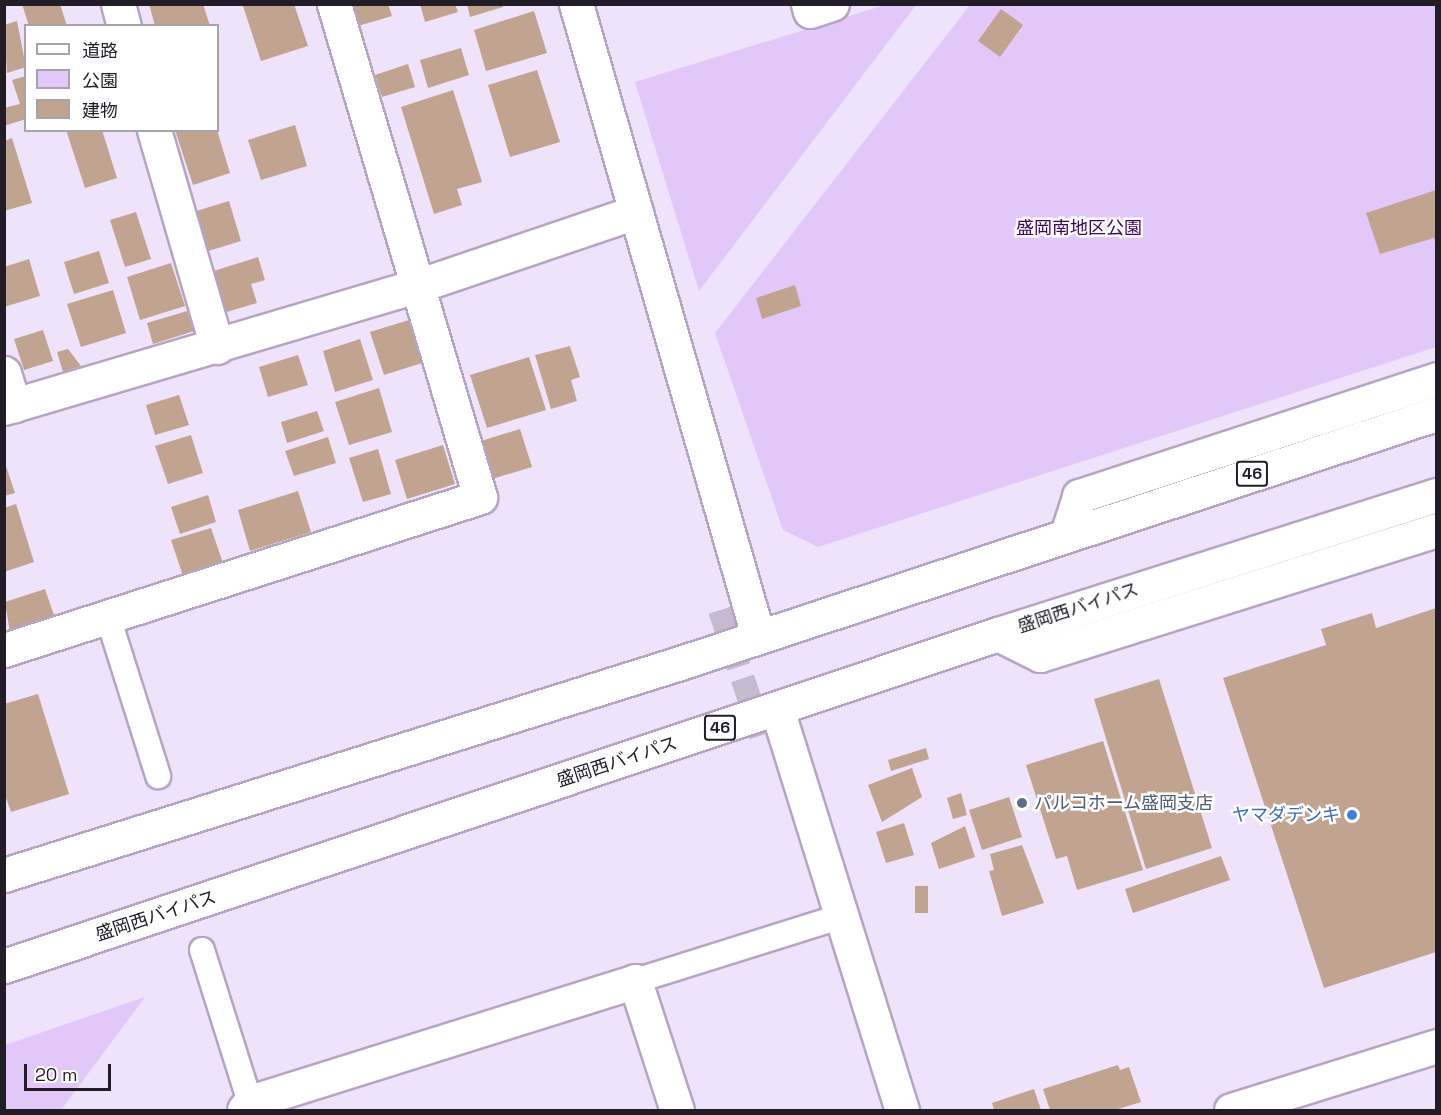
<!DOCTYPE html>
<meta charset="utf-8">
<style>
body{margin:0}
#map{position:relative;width:1441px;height:1115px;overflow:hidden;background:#efe2fb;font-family:"Space Grotesk","Noto Sans JP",sans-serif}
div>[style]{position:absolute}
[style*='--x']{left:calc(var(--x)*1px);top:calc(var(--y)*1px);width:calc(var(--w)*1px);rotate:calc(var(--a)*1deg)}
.green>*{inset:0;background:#e2c7f9}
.building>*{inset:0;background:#c1a490}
.pedestrian-tunnel>*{height:24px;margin-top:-12px;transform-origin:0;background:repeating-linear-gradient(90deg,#c6bad1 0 24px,transparent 0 36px)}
.roads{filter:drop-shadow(2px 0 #b5a5c3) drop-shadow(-2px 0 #b5a5c3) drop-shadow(0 2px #b5a5c3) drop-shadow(0 -2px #b5a5c3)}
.pedestrian>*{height:24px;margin:-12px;padding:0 12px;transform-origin:12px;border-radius:12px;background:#fff}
.minor>*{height:33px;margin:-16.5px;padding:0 16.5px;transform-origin:16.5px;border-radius:16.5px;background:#fff}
.tertiary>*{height:33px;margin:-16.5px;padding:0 16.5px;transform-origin:16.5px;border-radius:16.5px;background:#fff}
.trunk>*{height:33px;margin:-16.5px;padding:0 16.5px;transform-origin:16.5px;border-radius:16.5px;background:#fff}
.dots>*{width:16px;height:16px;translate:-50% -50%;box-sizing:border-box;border:3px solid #fff;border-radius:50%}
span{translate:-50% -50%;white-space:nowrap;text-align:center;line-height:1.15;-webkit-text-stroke:5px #fff;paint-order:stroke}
.shield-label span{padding:2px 4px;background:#fff;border:2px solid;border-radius:4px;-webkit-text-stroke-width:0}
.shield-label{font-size:16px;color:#221c27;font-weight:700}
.park-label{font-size:18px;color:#40055f}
.street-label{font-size:18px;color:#221c27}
.service-label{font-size:18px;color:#4e5e75}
.left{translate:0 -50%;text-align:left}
.shop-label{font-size:18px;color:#366cbe}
.right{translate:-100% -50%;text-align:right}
.frame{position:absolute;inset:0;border:6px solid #221c27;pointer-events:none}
.legend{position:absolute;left:24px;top:24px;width:195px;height:108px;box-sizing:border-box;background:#fff;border:2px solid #a7a4a9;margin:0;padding:8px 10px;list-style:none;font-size:18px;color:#221c27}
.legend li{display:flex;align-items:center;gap:12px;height:30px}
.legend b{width:30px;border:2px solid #a7a4a9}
.scale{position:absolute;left:24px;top:1064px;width:87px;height:27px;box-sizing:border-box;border:3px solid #221c27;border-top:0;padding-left:8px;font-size:18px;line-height:21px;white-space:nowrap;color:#221c27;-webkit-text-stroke:4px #fff;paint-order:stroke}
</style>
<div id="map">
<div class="green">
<div style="clip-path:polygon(885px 5px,916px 5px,699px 291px,635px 82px)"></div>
<div style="clip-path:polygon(970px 5px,1436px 5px,1436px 347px,818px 547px,783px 530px,715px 333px)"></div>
<div style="clip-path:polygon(145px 997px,61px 1110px,5px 1110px,5px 1045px)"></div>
</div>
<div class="building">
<div style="clip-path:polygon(22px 4px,60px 4px,67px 26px,29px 26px)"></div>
<div style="clip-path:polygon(149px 4px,203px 4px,210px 26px,155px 26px)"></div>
<div style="clip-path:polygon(294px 4px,308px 46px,261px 61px,243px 6px)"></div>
<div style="clip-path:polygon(351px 4px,388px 4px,392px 16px,358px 26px)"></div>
<div style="clip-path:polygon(420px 4px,455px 4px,458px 12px,425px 22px)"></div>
<div style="clip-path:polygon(467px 4px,502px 4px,503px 7px,470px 17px)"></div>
<div style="clip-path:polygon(1001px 9px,1023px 25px,1000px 57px,978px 41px)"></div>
<div style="clip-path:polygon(534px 11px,547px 53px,486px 71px,474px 30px)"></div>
<div style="clip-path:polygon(17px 21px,26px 67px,7px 73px,4px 25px)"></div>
<div style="clip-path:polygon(461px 48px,469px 75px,428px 88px,420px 60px)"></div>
<div style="clip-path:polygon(408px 64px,415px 87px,382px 97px,375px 75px)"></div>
<div style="clip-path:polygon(537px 70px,560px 142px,510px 157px,488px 85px)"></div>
<div style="clip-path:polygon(26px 76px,26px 119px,4px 126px,4px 108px,20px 104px,12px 80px)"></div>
<div style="clip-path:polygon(453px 90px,482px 182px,457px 189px,462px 205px,434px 214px,401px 107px)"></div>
<div style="clip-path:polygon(295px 125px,307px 166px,261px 180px,248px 140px)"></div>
<div style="clip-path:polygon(66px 130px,102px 130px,117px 178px,85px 188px)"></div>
<div style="clip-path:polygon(175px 130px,217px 130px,230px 173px,193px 185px)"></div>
<div style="clip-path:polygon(12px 138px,32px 203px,4px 211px,4px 141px)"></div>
<div style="clip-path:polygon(1436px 190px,1436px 244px,1434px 238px,1380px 254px,1366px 213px)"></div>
<div style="clip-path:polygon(229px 201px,241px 241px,205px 252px,193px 212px)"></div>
<div style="clip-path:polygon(136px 212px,151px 259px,125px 267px,110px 220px)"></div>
<div style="clip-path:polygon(99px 251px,109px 283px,74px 294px,64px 262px)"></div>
<div style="clip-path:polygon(258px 257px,265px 280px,251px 284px,257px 303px,220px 314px,207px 273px)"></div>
<div style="clip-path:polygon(29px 259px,40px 296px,4px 307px,4px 267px)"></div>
<div style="clip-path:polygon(171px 263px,185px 306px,140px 320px,127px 277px)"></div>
<div style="clip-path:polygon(795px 285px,801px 306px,762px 319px,756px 298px)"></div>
<div style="clip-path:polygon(113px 290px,126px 333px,81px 347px,67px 304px)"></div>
<div style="clip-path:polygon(187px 311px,194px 331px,153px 344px,147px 323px)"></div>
<div style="clip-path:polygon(409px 320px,422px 363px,384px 375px,370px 332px)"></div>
<div style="clip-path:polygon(43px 330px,53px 361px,24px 370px,14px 339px)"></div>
<div style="clip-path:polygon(360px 339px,373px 380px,335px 392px,323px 351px)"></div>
<div style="clip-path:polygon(570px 346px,580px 377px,571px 380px,577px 401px,551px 409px,535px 355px)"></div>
<div style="clip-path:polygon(68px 349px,81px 366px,63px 372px,57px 352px)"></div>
<div style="clip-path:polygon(298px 355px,308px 385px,268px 397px,259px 367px)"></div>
<div style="clip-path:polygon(529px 357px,546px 410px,487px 428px,470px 375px)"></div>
<div style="clip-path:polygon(379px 388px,392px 432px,349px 445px,335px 402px)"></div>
<div style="clip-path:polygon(179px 395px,189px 425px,155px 435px,146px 405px)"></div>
<div style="clip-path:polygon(317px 411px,324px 431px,287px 443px,281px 422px)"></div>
<div style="clip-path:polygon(520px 429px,532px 467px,492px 479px,481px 441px)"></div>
<div style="clip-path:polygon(191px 435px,203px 473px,168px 484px,155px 446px)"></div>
<div style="clip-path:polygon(328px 437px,336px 463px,294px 476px,285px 451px)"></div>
<div style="clip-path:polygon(443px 445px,455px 484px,407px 499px,395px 460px)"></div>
<div style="clip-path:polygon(378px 449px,391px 494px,363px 502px,349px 458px)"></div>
<div style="clip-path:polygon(4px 460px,15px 493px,4px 496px)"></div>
<div style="clip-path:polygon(298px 491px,311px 532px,250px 551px,238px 510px)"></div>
<div style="clip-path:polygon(208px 495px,216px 522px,180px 534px,171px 507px)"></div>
<div style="clip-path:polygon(16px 504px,34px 562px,4px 572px,4px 508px)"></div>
<div style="clip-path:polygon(211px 528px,223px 563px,183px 576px,171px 540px)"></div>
<div style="clip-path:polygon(45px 589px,59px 630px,12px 645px,5px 602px)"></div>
<div style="clip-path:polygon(1436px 608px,1436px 952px,1324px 988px,1223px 678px,1326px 645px,1321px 629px,1372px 613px,1376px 628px)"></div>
<div style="clip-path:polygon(1159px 679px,1212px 848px,1146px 869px,1094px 699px)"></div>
<div style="clip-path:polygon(38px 694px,69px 794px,11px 812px,4px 792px,4px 704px)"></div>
<div style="clip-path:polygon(1103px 741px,1143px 870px,1077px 890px,1067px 856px,1056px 859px,1026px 765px)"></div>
<div style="clip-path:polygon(926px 748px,929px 759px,891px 771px,888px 760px)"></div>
<div style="clip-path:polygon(912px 768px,922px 797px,882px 822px,868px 785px)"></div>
<div style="clip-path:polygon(961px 793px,967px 815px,953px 819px,947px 798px)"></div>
<div style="clip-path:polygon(1009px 797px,1022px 837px,982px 850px,969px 810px)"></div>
<div style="clip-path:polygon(904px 823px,914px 855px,886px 863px,876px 832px)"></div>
<div style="clip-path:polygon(965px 826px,975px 857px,939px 869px,931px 843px)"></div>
<div style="clip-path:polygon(1022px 845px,1044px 903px,1002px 916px,989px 871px,994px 870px,990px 854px)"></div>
<div style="clip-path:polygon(1221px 856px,1230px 880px,1133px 913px,1125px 889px)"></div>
<div style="clip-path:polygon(915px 886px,928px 886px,928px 913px,915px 913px)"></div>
<div style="clip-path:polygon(1118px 1065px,1120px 1070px,1129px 1067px,1141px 1102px,1115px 1110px,1050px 1110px,1043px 1089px)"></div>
<div style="clip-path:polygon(1034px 1089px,1041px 1110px,994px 1110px,992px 1103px)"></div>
</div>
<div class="pedestrian-tunnel">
<div style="--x:720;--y:610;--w:140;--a:71.7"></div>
</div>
<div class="roads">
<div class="pedestrian">
<div style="--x:108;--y:617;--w:167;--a:72.5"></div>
<div style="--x:202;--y:950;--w:159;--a:72.5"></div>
<div style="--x:635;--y:981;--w:217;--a:-17.4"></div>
</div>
<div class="minor">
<div style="--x:118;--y:4;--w:23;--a:75"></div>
<div style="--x:808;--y:4;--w:7;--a:74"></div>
<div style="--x:810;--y:11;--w:23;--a:-18"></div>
<div style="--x:154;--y:130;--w:226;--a:73.8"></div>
<div style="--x:4;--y:373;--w:34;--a:73"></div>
<div style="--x:4;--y:408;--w:431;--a:-16.5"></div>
<div style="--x:417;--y:286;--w:231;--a:-18.7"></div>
<div style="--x:1067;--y:534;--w:40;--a:-72"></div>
<div style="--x:1079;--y:496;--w:376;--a:-18.1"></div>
<div style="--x:998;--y:634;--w:47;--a:26.6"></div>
<div style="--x:1040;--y:655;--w:415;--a:-17.5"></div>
<div style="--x:4;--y:650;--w:500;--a:-17.8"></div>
<div style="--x:480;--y:497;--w:514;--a:-106.5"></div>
<div style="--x:777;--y:709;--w:420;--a:72.7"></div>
<div style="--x:244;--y:1110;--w:10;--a:-53"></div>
<div style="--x:250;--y:1102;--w:404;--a:-17.4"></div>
<div style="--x:635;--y:981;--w:136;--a:72"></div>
<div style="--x:1231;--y:1110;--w:215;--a:-17.3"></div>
</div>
<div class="tertiary">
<div style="--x:576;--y:4;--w:658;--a:73.93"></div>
</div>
<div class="trunk">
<div style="--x:4;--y:875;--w:705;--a:-17.41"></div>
<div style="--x:677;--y:664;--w:799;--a:-18.23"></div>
<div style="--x:4;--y:966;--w:1048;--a:-18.47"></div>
<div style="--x:998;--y:634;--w:460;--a:-17.6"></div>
</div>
</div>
<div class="dots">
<div style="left:1022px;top:803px;background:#5c6f8a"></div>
<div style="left:1352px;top:815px;background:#3f7fe0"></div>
</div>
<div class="shield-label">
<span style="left:1252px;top:474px">46</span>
<span style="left:720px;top:728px">46</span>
</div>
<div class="park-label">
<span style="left:1079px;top:228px">盛岡南地区公園</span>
</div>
<div class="street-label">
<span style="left:1078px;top:608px;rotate:-18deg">盛岡西バイパス</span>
<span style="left:617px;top:762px;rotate:-18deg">盛岡西バイパス</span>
<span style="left:156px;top:916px;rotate:-18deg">盛岡西バイパス</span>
</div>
<div class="service-label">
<span class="left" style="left:1034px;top:803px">パルコホーム盛岡支店</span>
</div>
<div class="shop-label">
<span class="right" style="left:1340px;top:815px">ヤマダデンキ</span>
</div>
<div class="frame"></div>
<ul class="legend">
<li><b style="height:8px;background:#fff"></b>道路</li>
<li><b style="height:16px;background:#e2c7f9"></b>公園</li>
<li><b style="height:16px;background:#c1a490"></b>建物</li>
</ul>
<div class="scale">20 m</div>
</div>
